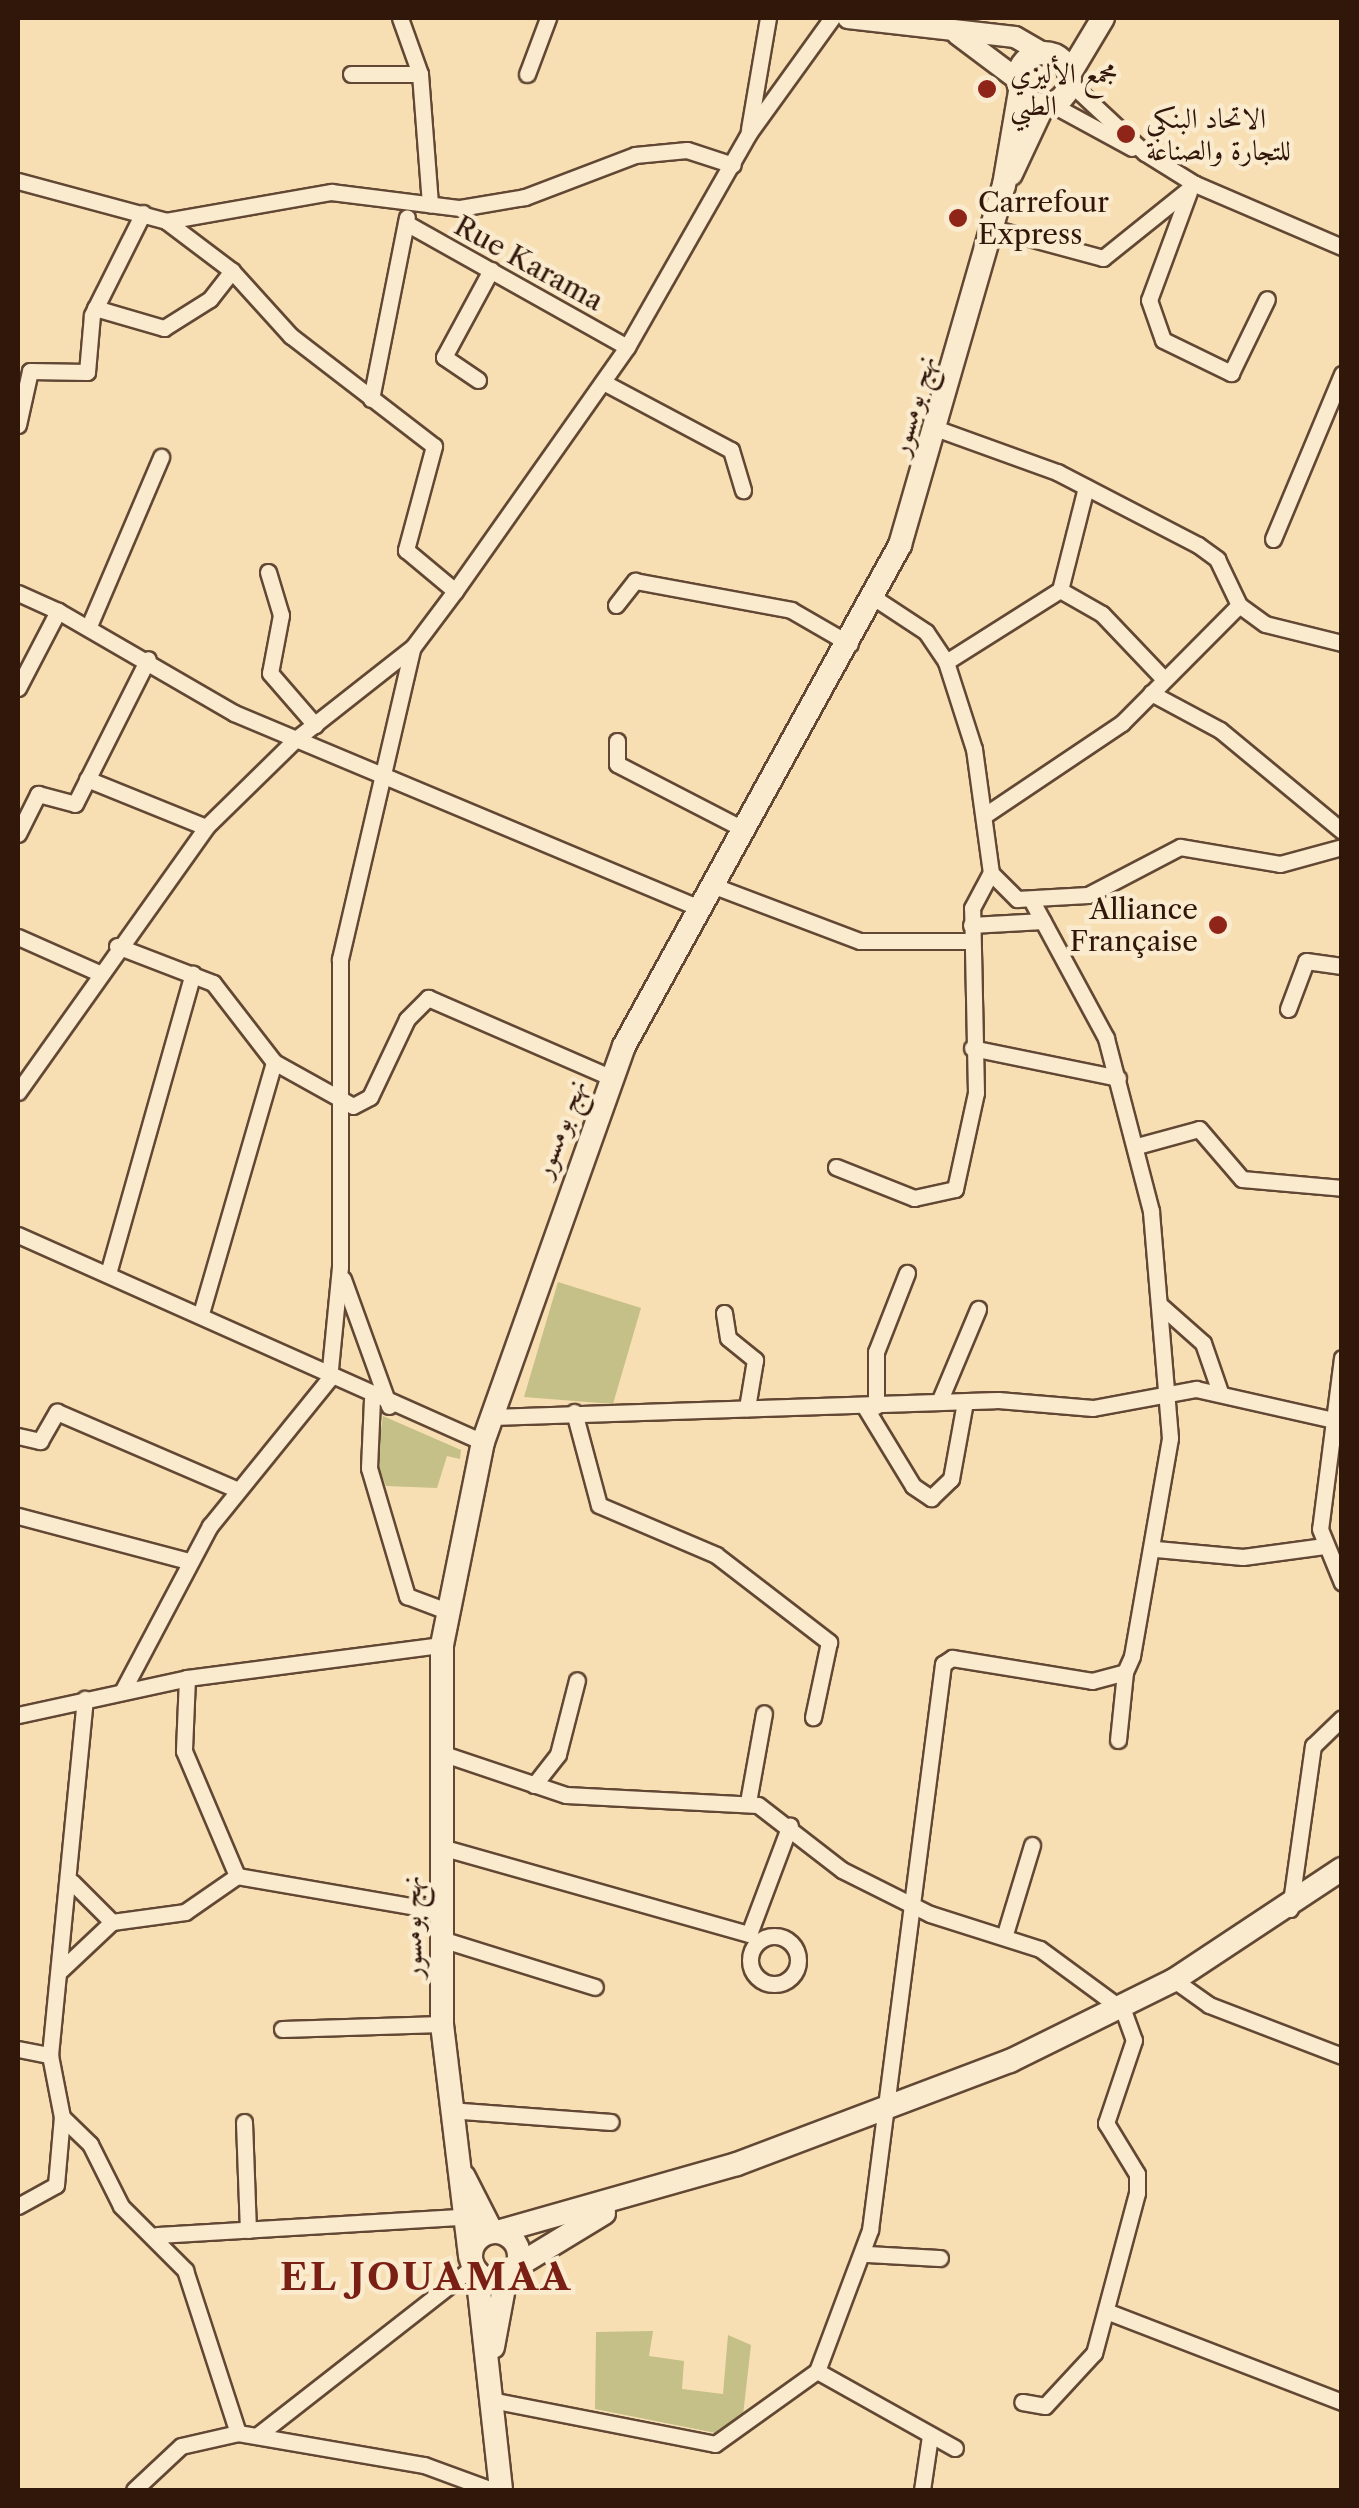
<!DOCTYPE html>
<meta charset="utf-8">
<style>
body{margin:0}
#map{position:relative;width:1359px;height:2508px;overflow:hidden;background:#f7dfb3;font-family:"Libre Caslon Text",Amiri,serif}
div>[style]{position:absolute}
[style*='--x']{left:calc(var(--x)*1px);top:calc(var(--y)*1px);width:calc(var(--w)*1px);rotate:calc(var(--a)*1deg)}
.green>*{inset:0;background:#c4c087}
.roads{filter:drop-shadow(2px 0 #624834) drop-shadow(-2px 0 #624834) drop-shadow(0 2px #624834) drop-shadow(0 -2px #624834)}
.minor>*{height:15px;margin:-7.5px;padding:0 7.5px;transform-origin:7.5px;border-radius:7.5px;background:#faeace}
.minor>.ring{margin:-7.5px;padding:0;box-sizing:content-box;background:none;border:15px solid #faeace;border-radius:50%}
.tertiary>*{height:20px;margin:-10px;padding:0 10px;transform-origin:10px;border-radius:10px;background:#faeace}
.secondary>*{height:22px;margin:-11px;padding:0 11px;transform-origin:11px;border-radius:11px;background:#faeace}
.secondary>.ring{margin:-11px;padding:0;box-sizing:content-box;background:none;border:22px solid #faeace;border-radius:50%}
.dots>*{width:28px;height:28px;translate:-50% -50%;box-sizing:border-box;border:5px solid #faeace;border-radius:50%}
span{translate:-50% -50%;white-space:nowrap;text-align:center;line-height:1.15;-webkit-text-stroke:9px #faeace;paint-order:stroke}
.poi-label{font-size:28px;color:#31160a}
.left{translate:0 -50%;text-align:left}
.right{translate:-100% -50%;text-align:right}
.street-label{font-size:28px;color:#31160a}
.district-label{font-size:38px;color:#7a1f14;font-weight:700;letter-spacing:2.5px}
.frame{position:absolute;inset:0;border:20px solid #31160a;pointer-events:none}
</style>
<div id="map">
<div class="green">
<div style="clip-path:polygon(558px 1282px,641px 1308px,613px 1404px,524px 1397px)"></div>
<div style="clip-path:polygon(383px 1416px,461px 1450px,460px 1459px,447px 1456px,437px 1488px,386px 1486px,376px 1462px)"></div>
<div style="clip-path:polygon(653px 2331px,649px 2356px,684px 2361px,682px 2389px,723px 2394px,728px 2335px,751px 2345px,743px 2415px,721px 2434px,595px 2409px,596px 2332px)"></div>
</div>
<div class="roads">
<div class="minor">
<div style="--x:400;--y:18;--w:59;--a:70.3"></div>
<div style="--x:420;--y:74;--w:131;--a:85.6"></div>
<div style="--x:351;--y:74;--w:69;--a:0"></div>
<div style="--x:527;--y:74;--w:60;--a:-69.4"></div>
<div style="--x:1069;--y:82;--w:104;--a:43.1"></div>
<div style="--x:1145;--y:153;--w:59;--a:31.8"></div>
<div style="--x:1051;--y:104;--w:92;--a:28.5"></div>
<div style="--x:749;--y:129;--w:113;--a:-80.3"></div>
<div style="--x:18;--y:181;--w:153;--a:15.1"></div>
<div style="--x:166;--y:221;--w:168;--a:-10"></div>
<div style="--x:331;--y:192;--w:130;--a:7.1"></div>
<div style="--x:460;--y:208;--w:66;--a:-9.6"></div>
<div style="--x:525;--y:197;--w:118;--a:-20.9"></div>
<div style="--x:635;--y:155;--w:52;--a:-5.5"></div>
<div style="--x:687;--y:150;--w:48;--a:18.1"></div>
<div style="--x:1189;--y:192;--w:115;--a:110.3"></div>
<div style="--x:1149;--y:300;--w:42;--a:70.7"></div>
<div style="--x:1163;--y:340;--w:76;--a:25.9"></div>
<div style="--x:1231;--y:373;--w:82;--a:-64.1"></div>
<div style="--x:166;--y:221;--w:83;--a:37.1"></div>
<div style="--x:232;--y:271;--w:88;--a:47.8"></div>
<div style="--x:291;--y:336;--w:180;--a:37.6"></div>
<div style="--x:434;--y:446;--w:108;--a:105.1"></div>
<div style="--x:406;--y:550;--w:64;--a:39.9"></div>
<div style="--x:406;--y:223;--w:253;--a:29.3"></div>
<div style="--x:992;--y:228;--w:115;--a:15.1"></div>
<div style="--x:1103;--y:258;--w:118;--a:-38.8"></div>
<div style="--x:1195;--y:184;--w:160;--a:23.2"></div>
<div style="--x:95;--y:308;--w:72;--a:16.2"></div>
<div style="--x:164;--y:328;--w:54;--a:-32.2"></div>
<div style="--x:210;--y:299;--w:36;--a:-52"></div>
<div style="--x:478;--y:380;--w:41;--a:-145.9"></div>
<div style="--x:444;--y:357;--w:99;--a:-61.6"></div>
<div style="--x:603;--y:382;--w:145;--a:28"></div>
<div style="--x:731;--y:450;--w:42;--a:73.3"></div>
<div style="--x:371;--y:399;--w:185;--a:-78.8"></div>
<div style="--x:18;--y:425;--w:55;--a:-77.5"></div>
<div style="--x:30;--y:371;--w:57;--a:1"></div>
<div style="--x:87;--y:372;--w:57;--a:-85"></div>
<div style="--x:92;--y:315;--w:114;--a:-63.4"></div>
<div style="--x:938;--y:429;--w:127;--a:19.9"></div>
<div style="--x:1057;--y:472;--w:159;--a:27.4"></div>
<div style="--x:1198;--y:545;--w:24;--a:36"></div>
<div style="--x:1217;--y:559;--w:51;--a:64.4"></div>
<div style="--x:1239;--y:605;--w:32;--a:36"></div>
<div style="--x:1265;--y:624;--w:79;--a:13.9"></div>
<div style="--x:1273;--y:539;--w:179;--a:-67.3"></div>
<div style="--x:268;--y:572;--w:45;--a:73.2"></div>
<div style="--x:281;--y:615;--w:59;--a:100.7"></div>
<div style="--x:270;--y:673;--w:69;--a:49.1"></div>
<div style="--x:1060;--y:590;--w:48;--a:29.7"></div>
<div style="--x:1102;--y:614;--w:88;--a:46.4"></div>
<div style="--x:18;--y:593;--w:44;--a:24.2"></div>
<div style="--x:876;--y:599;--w:60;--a:33.4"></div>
<div style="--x:926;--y:632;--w:36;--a:56"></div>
<div style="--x:946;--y:662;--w:91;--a:72.2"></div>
<div style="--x:974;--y:749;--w:125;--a:82.2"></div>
<div style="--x:991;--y:873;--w:37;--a:45"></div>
<div style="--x:1017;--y:899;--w:71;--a:-3.2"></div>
<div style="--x:1088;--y:895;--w:104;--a:-27.6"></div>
<div style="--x:1180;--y:847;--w:101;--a:9.6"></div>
<div style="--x:1280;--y:864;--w:64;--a:-15.3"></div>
<div style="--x:616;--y:605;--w:31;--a:-52"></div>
<div style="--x:635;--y:581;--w:159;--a:10.5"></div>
<div style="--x:791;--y:610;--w:68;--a:30"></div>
<div style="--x:89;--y:626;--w:184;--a:-66.9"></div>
<div style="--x:946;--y:662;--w:135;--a:-32.3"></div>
<div style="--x:1060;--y:590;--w:106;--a:-75.8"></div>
<div style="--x:18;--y:688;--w:87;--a:-62.5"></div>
<div style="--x:58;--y:611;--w:203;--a:30.1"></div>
<div style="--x:234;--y:713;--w:502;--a:22.73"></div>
<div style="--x:1151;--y:693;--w:78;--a:28.2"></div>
<div style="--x:1220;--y:730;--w:158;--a:39.6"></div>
<div style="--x:617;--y:741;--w:23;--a:90"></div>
<div style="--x:617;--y:764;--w:142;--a:27.3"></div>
<div style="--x:87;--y:779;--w:128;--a:22"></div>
<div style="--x:985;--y:815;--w:165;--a:-33.9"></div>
<div style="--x:1122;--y:723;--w:166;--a:-45.2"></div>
<div style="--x:18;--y:834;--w:45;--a:-63.4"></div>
<div style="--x:38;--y:794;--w:38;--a:15"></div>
<div style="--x:75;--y:804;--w:162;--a:-63.3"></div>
<div style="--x:709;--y:884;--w:161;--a:20.7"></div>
<div style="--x:860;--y:941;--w:110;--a:0"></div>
<div style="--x:971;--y:925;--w:72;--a:-3.2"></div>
<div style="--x:18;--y:937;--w:89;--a:24"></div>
<div style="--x:117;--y:946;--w:103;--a:21.1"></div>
<div style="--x:213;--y:983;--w:100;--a:52.3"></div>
<div style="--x:274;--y:1062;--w:90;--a:29.1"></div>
<div style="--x:353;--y:1106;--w:19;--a:-28"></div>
<div style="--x:370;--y:1097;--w:86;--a:-64.6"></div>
<div style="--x:407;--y:1019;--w:30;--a:-45"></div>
<div style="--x:428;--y:998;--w:198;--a:23.5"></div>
<div style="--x:1288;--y:1009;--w:51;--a:-69.4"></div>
<div style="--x:1306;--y:961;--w:36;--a:8"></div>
<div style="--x:972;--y:1048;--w:149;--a:11.6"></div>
<div style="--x:18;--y:1092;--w:325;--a:-54.6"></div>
<div style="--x:206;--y:827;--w:126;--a:-44.4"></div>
<div style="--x:296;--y:739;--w:149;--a:-38.2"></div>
<div style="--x:413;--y:647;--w:70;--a:-53.1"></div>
<div style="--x:455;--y:591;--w:299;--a:-54.8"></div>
<div style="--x:627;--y:347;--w:246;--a:-60.3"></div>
<div style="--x:749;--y:133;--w:142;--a:-54.2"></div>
<div style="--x:1137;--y:1146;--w:64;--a:-15.3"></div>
<div style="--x:1199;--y:1129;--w:66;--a:49.3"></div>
<div style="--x:1242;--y:1179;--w:100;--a:5.1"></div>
<div style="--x:836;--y:1167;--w:84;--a:21.7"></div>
<div style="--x:914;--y:1198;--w:42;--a:-12.4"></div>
<div style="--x:955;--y:1189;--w:98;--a:-77.7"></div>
<div style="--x:976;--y:1093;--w:185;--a:-91.2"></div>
<div style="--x:972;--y:908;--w:40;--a:-62"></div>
<div style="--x:18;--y:1235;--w:509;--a:24"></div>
<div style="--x:109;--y:1270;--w:308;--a:-74.2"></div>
<div style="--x:343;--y:1279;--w:135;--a:70.1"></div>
<div style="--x:1159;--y:1304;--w:59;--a:41.6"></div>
<div style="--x:1203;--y:1343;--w:52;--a:70.9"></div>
<div style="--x:202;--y:1310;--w:258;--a:-73.8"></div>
<div style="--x:724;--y:1313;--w:25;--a:81"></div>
<div style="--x:728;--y:1338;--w:35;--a:39"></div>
<div style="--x:755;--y:1360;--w:49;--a:99.5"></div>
<div style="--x:1342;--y:1358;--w:172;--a:97.3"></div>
<div style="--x:1320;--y:1529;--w:58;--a:67.8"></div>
<div style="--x:372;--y:1399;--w:69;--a:92.5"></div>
<div style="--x:369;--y:1468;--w:134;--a:73.5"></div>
<div style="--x:407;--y:1596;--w:43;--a:20.6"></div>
<div style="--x:939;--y:1402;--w:101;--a:-67.2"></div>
<div style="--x:876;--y:1406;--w:54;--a:-90"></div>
<div style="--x:876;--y:1352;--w:85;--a:-68.6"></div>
<div style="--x:865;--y:1407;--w:92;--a:58.7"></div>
<div style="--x:913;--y:1486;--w:22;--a:34"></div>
<div style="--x:931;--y:1498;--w:28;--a:-44"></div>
<div style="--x:951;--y:1479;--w:78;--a:-79.7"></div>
<div style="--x:574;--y:1412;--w:96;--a:75"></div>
<div style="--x:599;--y:1505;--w:127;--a:23.1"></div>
<div style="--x:716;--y:1555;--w:143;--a:37.6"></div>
<div style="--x:829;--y:1642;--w:77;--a:102"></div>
<div style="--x:492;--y:1417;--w:506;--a:-1.92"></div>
<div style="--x:998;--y:1400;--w:95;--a:4.8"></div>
<div style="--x:1093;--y:1408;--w:105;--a:-10.5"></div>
<div style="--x:1196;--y:1389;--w:150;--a:12.7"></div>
<div style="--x:18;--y:1436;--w:23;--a:13"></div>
<div style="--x:40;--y:1441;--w:34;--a:-60"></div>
<div style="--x:57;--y:1412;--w:195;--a:23.3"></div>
<div style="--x:18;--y:1516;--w:176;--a:14.8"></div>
<div style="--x:1156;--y:1549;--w:87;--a:5.3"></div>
<div style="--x:1243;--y:1557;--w:82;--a:-7.7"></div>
<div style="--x:187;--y:1678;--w:73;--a:92.4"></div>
<div style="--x:184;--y:1751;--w:136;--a:67"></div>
<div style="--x:123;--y:1690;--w:186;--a:-62.1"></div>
<div style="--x:210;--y:1526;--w:189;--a:-51"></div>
<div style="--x:329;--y:1379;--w:113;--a:-84.4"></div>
<div style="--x:340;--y:1267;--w:308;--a:-90"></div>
<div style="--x:340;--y:959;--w:318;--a:-76.9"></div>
<div style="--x:18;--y:1715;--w:173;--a:-12.3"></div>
<div style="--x:187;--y:1678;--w:257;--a:-7.4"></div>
<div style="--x:1118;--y:1740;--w:68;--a:-84.1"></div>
<div style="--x:441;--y:1753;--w:132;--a:18.6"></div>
<div style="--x:566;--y:1795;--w:192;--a:3"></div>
<div style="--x:758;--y:1805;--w:106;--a:37.7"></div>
<div style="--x:842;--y:1870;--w:98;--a:26.6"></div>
<div style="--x:930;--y:1914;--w:115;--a:17.7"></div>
<div style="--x:1040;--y:1949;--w:103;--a:36.3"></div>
<div style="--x:1123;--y:2010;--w:32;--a:70"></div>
<div style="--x:1134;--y:2040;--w:88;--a:108.6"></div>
<div style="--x:1106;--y:2123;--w:60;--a:58.7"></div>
<div style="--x:1137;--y:2174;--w:19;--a:90"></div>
<div style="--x:1137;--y:2193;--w:166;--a:105"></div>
<div style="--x:1094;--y:2353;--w:72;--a:132.8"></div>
<div style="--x:1045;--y:2406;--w:23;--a:-170"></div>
<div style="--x:534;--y:1785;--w:39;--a:-52"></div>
<div style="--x:558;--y:1754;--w:76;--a:-75.6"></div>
<div style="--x:748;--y:1802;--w:90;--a:-79.8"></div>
<div style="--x:441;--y:1847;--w:320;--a:15.8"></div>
<div style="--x:749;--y:1934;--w:116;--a:-69.4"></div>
<div style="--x:72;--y:1882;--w:57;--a:45"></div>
<div style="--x:112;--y:1922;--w:74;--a:-7.8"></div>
<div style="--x:185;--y:1912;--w:63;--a:-34.7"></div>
<div style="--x:237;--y:1876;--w:206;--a:9.8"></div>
<div style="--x:1290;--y:1909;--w:165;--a:-82"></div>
<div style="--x:1313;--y:1746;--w:40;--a:-44"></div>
<div style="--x:1005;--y:1934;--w:93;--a:-73.1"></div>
<div class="ring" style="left:750px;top:1936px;width:33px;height:33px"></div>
<div style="--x:441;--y:1939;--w:161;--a:17.3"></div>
<div style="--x:61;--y:1970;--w:70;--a:-43.3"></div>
<div style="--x:1174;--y:1980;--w:43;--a:35.5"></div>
<div style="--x:1209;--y:2005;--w:142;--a:21"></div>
<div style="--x:282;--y:2029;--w:160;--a:-1.8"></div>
<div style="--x:18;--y:2049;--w:33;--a:11"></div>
<div style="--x:449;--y:2110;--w:162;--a:4.2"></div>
<div style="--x:62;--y:2117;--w:39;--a:44"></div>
<div style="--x:90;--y:2144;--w:69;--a:63.4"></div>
<div style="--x:121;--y:2206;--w:91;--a:45"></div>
<div style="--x:185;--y:2270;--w:171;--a:72"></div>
<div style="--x:244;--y:2122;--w:108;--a:87.9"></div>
<div style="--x:18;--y:2206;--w:43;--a:-28.9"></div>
<div style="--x:56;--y:2185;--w:68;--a:-85"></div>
<div style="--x:62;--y:2117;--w:63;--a:-101"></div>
<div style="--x:50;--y:2055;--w:358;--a:-84.4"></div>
<div style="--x:157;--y:2235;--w:307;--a:-3.4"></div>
<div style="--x:866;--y:2254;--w:74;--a:3.1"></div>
<div style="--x:1106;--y:2311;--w:253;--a:21.1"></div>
<div style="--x:817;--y:2371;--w:158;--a:29.2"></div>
<div style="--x:496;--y:2401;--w:223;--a:11.1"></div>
<div style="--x:715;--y:2444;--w:125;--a:-35.6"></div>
<div style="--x:817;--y:2371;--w:151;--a:-69.4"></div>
<div style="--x:870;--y:2230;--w:571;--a:-82.65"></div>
<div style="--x:943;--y:1664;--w:11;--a:-34"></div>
<div style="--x:952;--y:1658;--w:142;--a:9.3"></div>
<div style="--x:1092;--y:1681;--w:34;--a:-15"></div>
<div style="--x:1125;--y:1672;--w:17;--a:-66"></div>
<div style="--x:1132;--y:1656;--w:221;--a:-80.1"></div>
<div style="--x:1170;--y:1438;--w:228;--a:-94.8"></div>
<div style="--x:1151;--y:1211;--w:179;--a:-104.6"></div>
<div style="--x:1106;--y:1038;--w:153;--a:-118.4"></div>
<div style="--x:258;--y:2435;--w:273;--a:-38"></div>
<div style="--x:134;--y:2490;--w:64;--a:-43.1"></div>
<div style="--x:181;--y:2446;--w:58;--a:-12.8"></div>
<div style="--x:238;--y:2433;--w:189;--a:9.8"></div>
<div style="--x:424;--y:2465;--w:72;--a:20.2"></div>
<div style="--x:922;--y:2490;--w:55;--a:-81.6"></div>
</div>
<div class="tertiary">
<div style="--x:848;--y:18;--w:168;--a:6.5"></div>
<div style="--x:1015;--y:37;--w:32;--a:30"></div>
<div style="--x:957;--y:34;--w:75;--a:36.9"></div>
</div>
<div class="secondary">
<div class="ring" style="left:1018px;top:53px;width:30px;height:30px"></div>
<div style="--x:1070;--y:73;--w:64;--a:-59"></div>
<div style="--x:1011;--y:174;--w:75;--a:-64.8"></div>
<div style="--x:464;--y:2177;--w:62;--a:63"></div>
<div style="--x:497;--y:2232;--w:249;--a:-15.8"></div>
<div style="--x:737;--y:2164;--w:292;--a:-20.7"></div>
<div style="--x:1010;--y:2061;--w:183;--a:-26.3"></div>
<div style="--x:1174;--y:1980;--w:201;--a:-33.5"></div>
<div class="ring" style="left:471px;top:2232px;width:26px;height:26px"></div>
<div style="--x:470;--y:2256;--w:234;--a:-96.9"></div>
<div style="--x:442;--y:2024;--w:379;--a:-90"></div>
<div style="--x:442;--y:1645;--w:207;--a:-78.6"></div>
<div style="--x:483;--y:1442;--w:420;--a:-70.4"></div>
<div style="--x:624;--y:1046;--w:572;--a:-61.15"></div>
<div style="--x:900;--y:545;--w:375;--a:-73.9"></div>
<div style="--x:1004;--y:185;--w:95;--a:-80.3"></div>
<div style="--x:517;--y:2266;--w:102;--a:-31.3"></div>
<div style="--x:477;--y:2272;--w:219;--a:83.7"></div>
<div style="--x:493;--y:2347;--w:71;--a:-79.5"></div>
</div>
</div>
<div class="dots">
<div style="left:987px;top:89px;background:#8f2418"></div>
<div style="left:1126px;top:134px;background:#8f2418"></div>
<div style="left:958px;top:218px;background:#8f2418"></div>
<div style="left:1218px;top:925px;background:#8f2418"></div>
</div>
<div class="poi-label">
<span class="left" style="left:1010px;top:89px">مجمع الأليزي<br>الطبي</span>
<span class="left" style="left:1146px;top:134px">الاتحاد البنكي<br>للتجارة والصناعة</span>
<span class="left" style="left:978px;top:218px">Carrefour<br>Express</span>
<span class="right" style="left:1198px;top:925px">Alliance<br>Française</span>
</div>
<div class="street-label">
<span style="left:529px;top:263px;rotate:29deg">Rue Karama</span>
<span style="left:912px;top:405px;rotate:-74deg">نهج بومسور</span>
<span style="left:559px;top:1128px;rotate:-69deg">نهج بومسور</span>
<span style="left:411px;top:1927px;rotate:-91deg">نهج بومسور</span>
</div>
<div class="district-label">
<span style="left:426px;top:2277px">EL JOUAMAA</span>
</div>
<div class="frame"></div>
</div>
